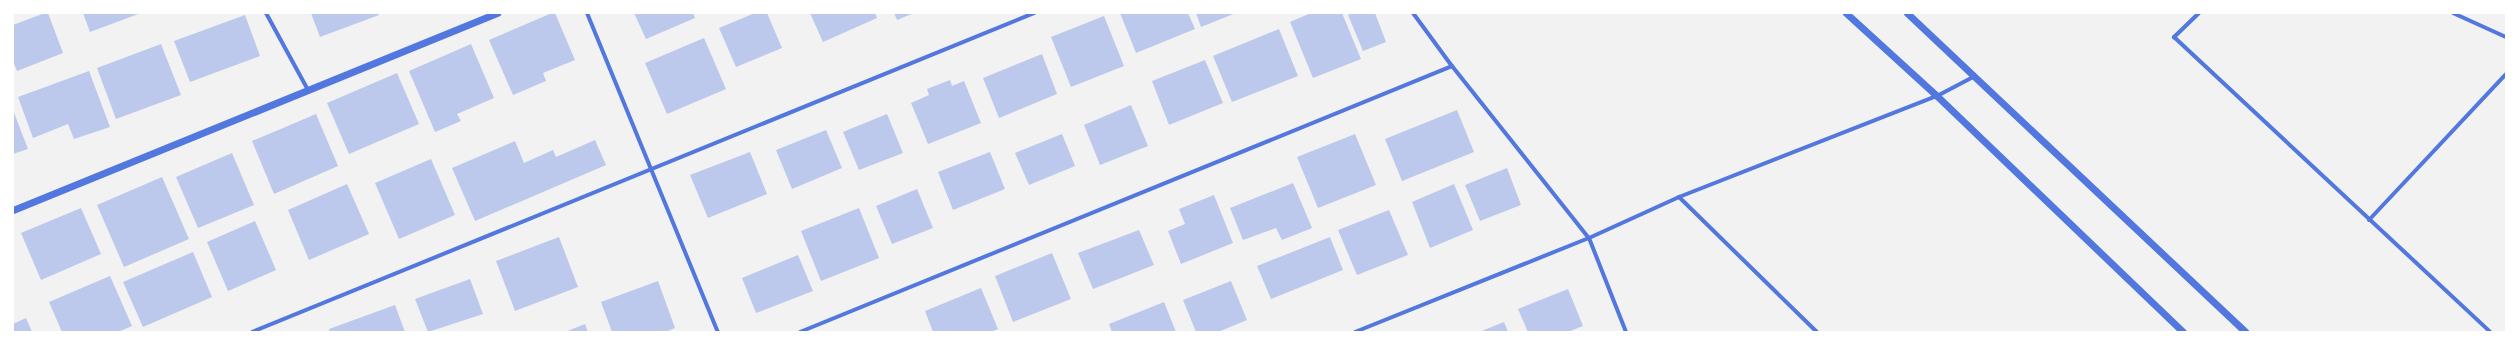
<!DOCTYPE html>
<style>
body{margin:0}
#map{position:relative;width:2519px;height:345px;overflow:hidden;background:#f2f2f2;font-family:Lato,sans-serif}
div>[style]{position:absolute}
[style*='--x']{left:calc(var(--x)*1px);top:calc(var(--y)*1px);width:calc(var(--w)*1px);rotate:calc(var(--a)*1deg)}
.building>*{inset:0;background:#bdc9ec}
.minor>*{height:4px;margin:-2px;padding:0 2px;transform-origin:2px;border-radius:2px;background:#5277de}
.tertiary>*{height:7px;margin:-3.5px;padding:0 3.5px;transform-origin:3.5px;border-radius:3.5px;background:#5277de}
span{translate:-50% -50%;white-space:nowrap;text-align:center;line-height:1.15;-webkit-text-stroke:3.5px #fff;paint-order:stroke}
.frame{position:absolute;inset:0;border:14px solid #fff;pointer-events:none}
</style>
<div id="map">
<div class="building">
<div style="clip-path:polygon(45px 13px,48px 13px,63px 53px,17px 71px,13px 61px,13px 25px)"></div>
<div style="clip-path:polygon(83px 13px,141px 13px,90px 32px)"></div>
<div style="clip-path:polygon(311px 13px,378px 13px,379px 15px,320px 37px)"></div>
<div style="clip-path:polygon(552px 13px,555px 13px,575px 60px,543px 73px,546px 81px,513px 95px,489px 40px)"></div>
<div style="clip-path:polygon(634px 13px,693px 13px,695px 18px,646px 39px)"></div>
<div style="clip-path:polygon(755px 13px,767px 13px,782px 48px,736px 67px,719px 28px)"></div>
<div style="clip-path:polygon(810px 13px,875px 13px,877px 18px,823px 42px)"></div>
<div style="clip-path:polygon(894px 13px,914px 13px,897px 20px)"></div>
<div style="clip-path:polygon(1120px 13px,1188px 13px,1195px 29px,1136px 53px)"></div>
<div style="clip-path:polygon(1196px 13px,1236px 13px,1201px 27px)"></div>
<div style="clip-path:polygon(1311px 13px,1342px 13px,1361px 59px,1313px 78px,1290px 22px)"></div>
<div style="clip-path:polygon(1352px 13px,1375px 13px,1386px 42px,1363px 51px,1348px 15px)"></div>
<div style="clip-path:polygon(245px 15px,260px 56px,190px 82px,174px 41px)"></div>
<div style="clip-path:polygon(1104px 16px,1124px 66px,1071px 87px,1051px 37px)"></div>
<div style="clip-path:polygon(1279px 29px,1298px 76px,1232px 102px,1213px 56px)"></div>
<div style="clip-path:polygon(704px 38px,726px 89px,667px 114px,645px 63px)"></div>
<div style="clip-path:polygon(161px 44px,181px 95px,116px 119px,97px 68px)"></div>
<div style="clip-path:polygon(471px 44px,494px 98px,457px 114px,461px 121px,435px 132px,409px 71px)"></div>
<div style="clip-path:polygon(1042px 54px,1057px 94px,999px 118px,983px 78px)"></div>
<div style="clip-path:polygon(1205px 60px,1223px 103px,1169px 125px,1152px 81px)"></div>
<div style="clip-path:polygon(89px 71px,110px 127px,74px 139px,68px 124px,33px 138px,18px 97px)"></div>
<div style="clip-path:polygon(397px 73px,419px 124px,349px 154px,327px 103px)"></div>
<div style="clip-path:polygon(950px 80px,952px 86px,964px 81px,981px 123px,928px 144px,911px 103px,929px 95px,927px 89px)"></div>
<div style="clip-path:polygon(1131px 105px,1148px 146px,1100px 165px,1084px 125px)"></div>
<div style="clip-path:polygon(13px 110px,28px 149px,13px 154px)"></div>
<div style="clip-path:polygon(1457px 110px,1474px 152px,1402px 181px,1385px 139px)"></div>
<div style="clip-path:polygon(316px 114px,338px 166px,274px 194px,252px 141px)"></div>
<div style="clip-path:polygon(887px 114px,903px 153px,859px 170px,843px 132px)"></div>
<div style="clip-path:polygon(826px 130px,842px 168px,792px 189px,776px 150px)"></div>
<div style="clip-path:polygon(1062px 134px,1075px 166px,1029px 185px,1015px 153px)"></div>
<div style="clip-path:polygon(1355px 134px,1376px 185px,1318px 208px,1297px 157px)"></div>
<div style="clip-path:polygon(595px 140px,606px 165px,475px 221px,452px 168px,515px 141px,524px 163px,553px 150px,556px 157px)"></div>
<div style="clip-path:polygon(750px 152px,767px 194px,708px 218px,690px 175px)"></div>
<div style="clip-path:polygon(990px 152px,1005px 189px,953px 210px,938px 172px)"></div>
<div style="clip-path:polygon(232px 153px,254px 205px,198px 228px,176px 177px)"></div>
<div style="clip-path:polygon(431px 159px,455px 215px,399px 239px,375px 183px)"></div>
<div style="clip-path:polygon(1507px 168px,1521px 205px,1480px 221px,1465px 185px)"></div>
<div style="clip-path:polygon(162px 177px,189px 239px,124px 267px,97px 205px)"></div>
<div style="clip-path:polygon(1293px 183px,1312px 228px,1282px 240px,1276px 228px,1243px 240px,1230px 208px)"></div>
<div style="clip-path:polygon(347px 184px,369px 234px,309px 260px,288px 210px)"></div>
<div style="clip-path:polygon(1454px 184px,1473px 230px,1430px 248px,1412px 202px)"></div>
<div style="clip-path:polygon(917px 189px,933px 228px,892px 244px,876px 206px)"></div>
<div style="clip-path:polygon(1214px 195px,1233px 243px,1181px 264px,1168px 231px,1185px 224px,1179px 209px)"></div>
<div style="clip-path:polygon(81px 208px,101px 254px,41px 280px,21px 233px)"></div>
<div style="clip-path:polygon(859px 208px,879px 258px,821px 281px,801px 231px)"></div>
<div style="clip-path:polygon(1389px 210px,1408px 255px,1357px 275px,1338px 230px)"></div>
<div style="clip-path:polygon(255px 221px,276px 270px,228px 291px,207px 242px)"></div>
<div style="clip-path:polygon(1139px 230px,1154px 265px,1093px 289px,1078px 253px)"></div>
<div style="clip-path:polygon(559px 237px,578px 287px,515px 311px,496px 261px)"></div>
<div style="clip-path:polygon(1330px 237px,1343px 270px,1271px 299px,1257px 266px)"></div>
<div style="clip-path:polygon(193px 252px,212px 297px,143px 327px,123px 282px)"></div>
<div style="clip-path:polygon(1052px 253px,1071px 299px,1013px 322px,995px 276px)"></div>
<div style="clip-path:polygon(798px 255px,813px 291px,756px 313px,742px 278px)"></div>
<div style="clip-path:polygon(110px 276px,132px 326px,118px 332px,62px 332px,49px 302px)"></div>
<div style="clip-path:polygon(470px 279px,483px 314px,428px 332px,415px 299px)"></div>
<div style="clip-path:polygon(658px 281px,675px 328px,665px 332px,612px 332px,601px 302px)"></div>
<div style="clip-path:polygon(1231px 281px,1247px 320px,1218px 332px,1196px 332px,1183px 300px)"></div>
<div style="clip-path:polygon(981px 288px,998px 329px,991px 332px,933px 332px,925px 311px)"></div>
<div style="clip-path:polygon(1568px 289px,1583px 326px,1568px 332px,1528px 332px,1518px 309px)"></div>
<div style="clip-path:polygon(1164px 302px,1176px 332px,1112px 332px,1109px 324px)"></div>
<div style="clip-path:polygon(395px 305px,405px 332px,330px 332px,329px 329px)"></div>
<div style="clip-path:polygon(26px 318px,32px 332px,13px 332px,13px 324px)"></div>
<div style="clip-path:polygon(1504px 322px,1508px 332px,1479px 332px)"></div>
<div style="clip-path:polygon(585px 324px,588px 332px,565px 332px)"></div>
</div>
<div class="minor">
<div style="--x:266;--y:13;--w:88;--a:61.4"></div>
<div style="--x:587;--y:13;--w:345;--a:67.7"></div>
<div style="--x:1413;--y:13;--w:66;--a:53.7"></div>
<div style="--x:1452;--y:66;--w:220;--a:51.5"></div>
<div style="--x:1589;--y:238;--w:101;--a:68.5"></div>
<div style="--x:2199;--y:13;--w:35;--a:136"></div>
<div style="--x:2174;--y:37;--w:432;--a:43"></div>
<div style="--x:2453;--y:13;--w:58;--a:24.4"></div>
<div style="--x:1679;--y:197;--w:193;--a:44.4"></div>
<div style="--x:2369;--y:220;--w:200;--a:-46.8"></div>
<div style="--x:252;--y:332;--w:845;--a:-22.19"></div>
<div style="--x:800;--y:332;--w:704;--a:-22.19"></div>
<div style="--x:1355;--y:332;--w:252;--a:-21.9"></div>
<div style="--x:1589;--y:238;--w:99;--a:-24.5"></div>
<div style="--x:1679;--y:197;--w:277;--a:-21.4"></div>
<div style="--x:1937;--y:96;--w:43;--a:-27.8"></div>
</div>
<div class="tertiary">
<div style="--x:1846;--y:13;--w:123;--a:42.4"></div>
<div style="--x:1937;--y:96;--w:341;--a:43.8"></div>
<div style="--x:1907;--y:13;--w:465;--a:43.3"></div>
<div style="--x:13;--y:210;--w:523;--a:-22.15"></div>
</div>
<div class="frame"></div>
</div>
